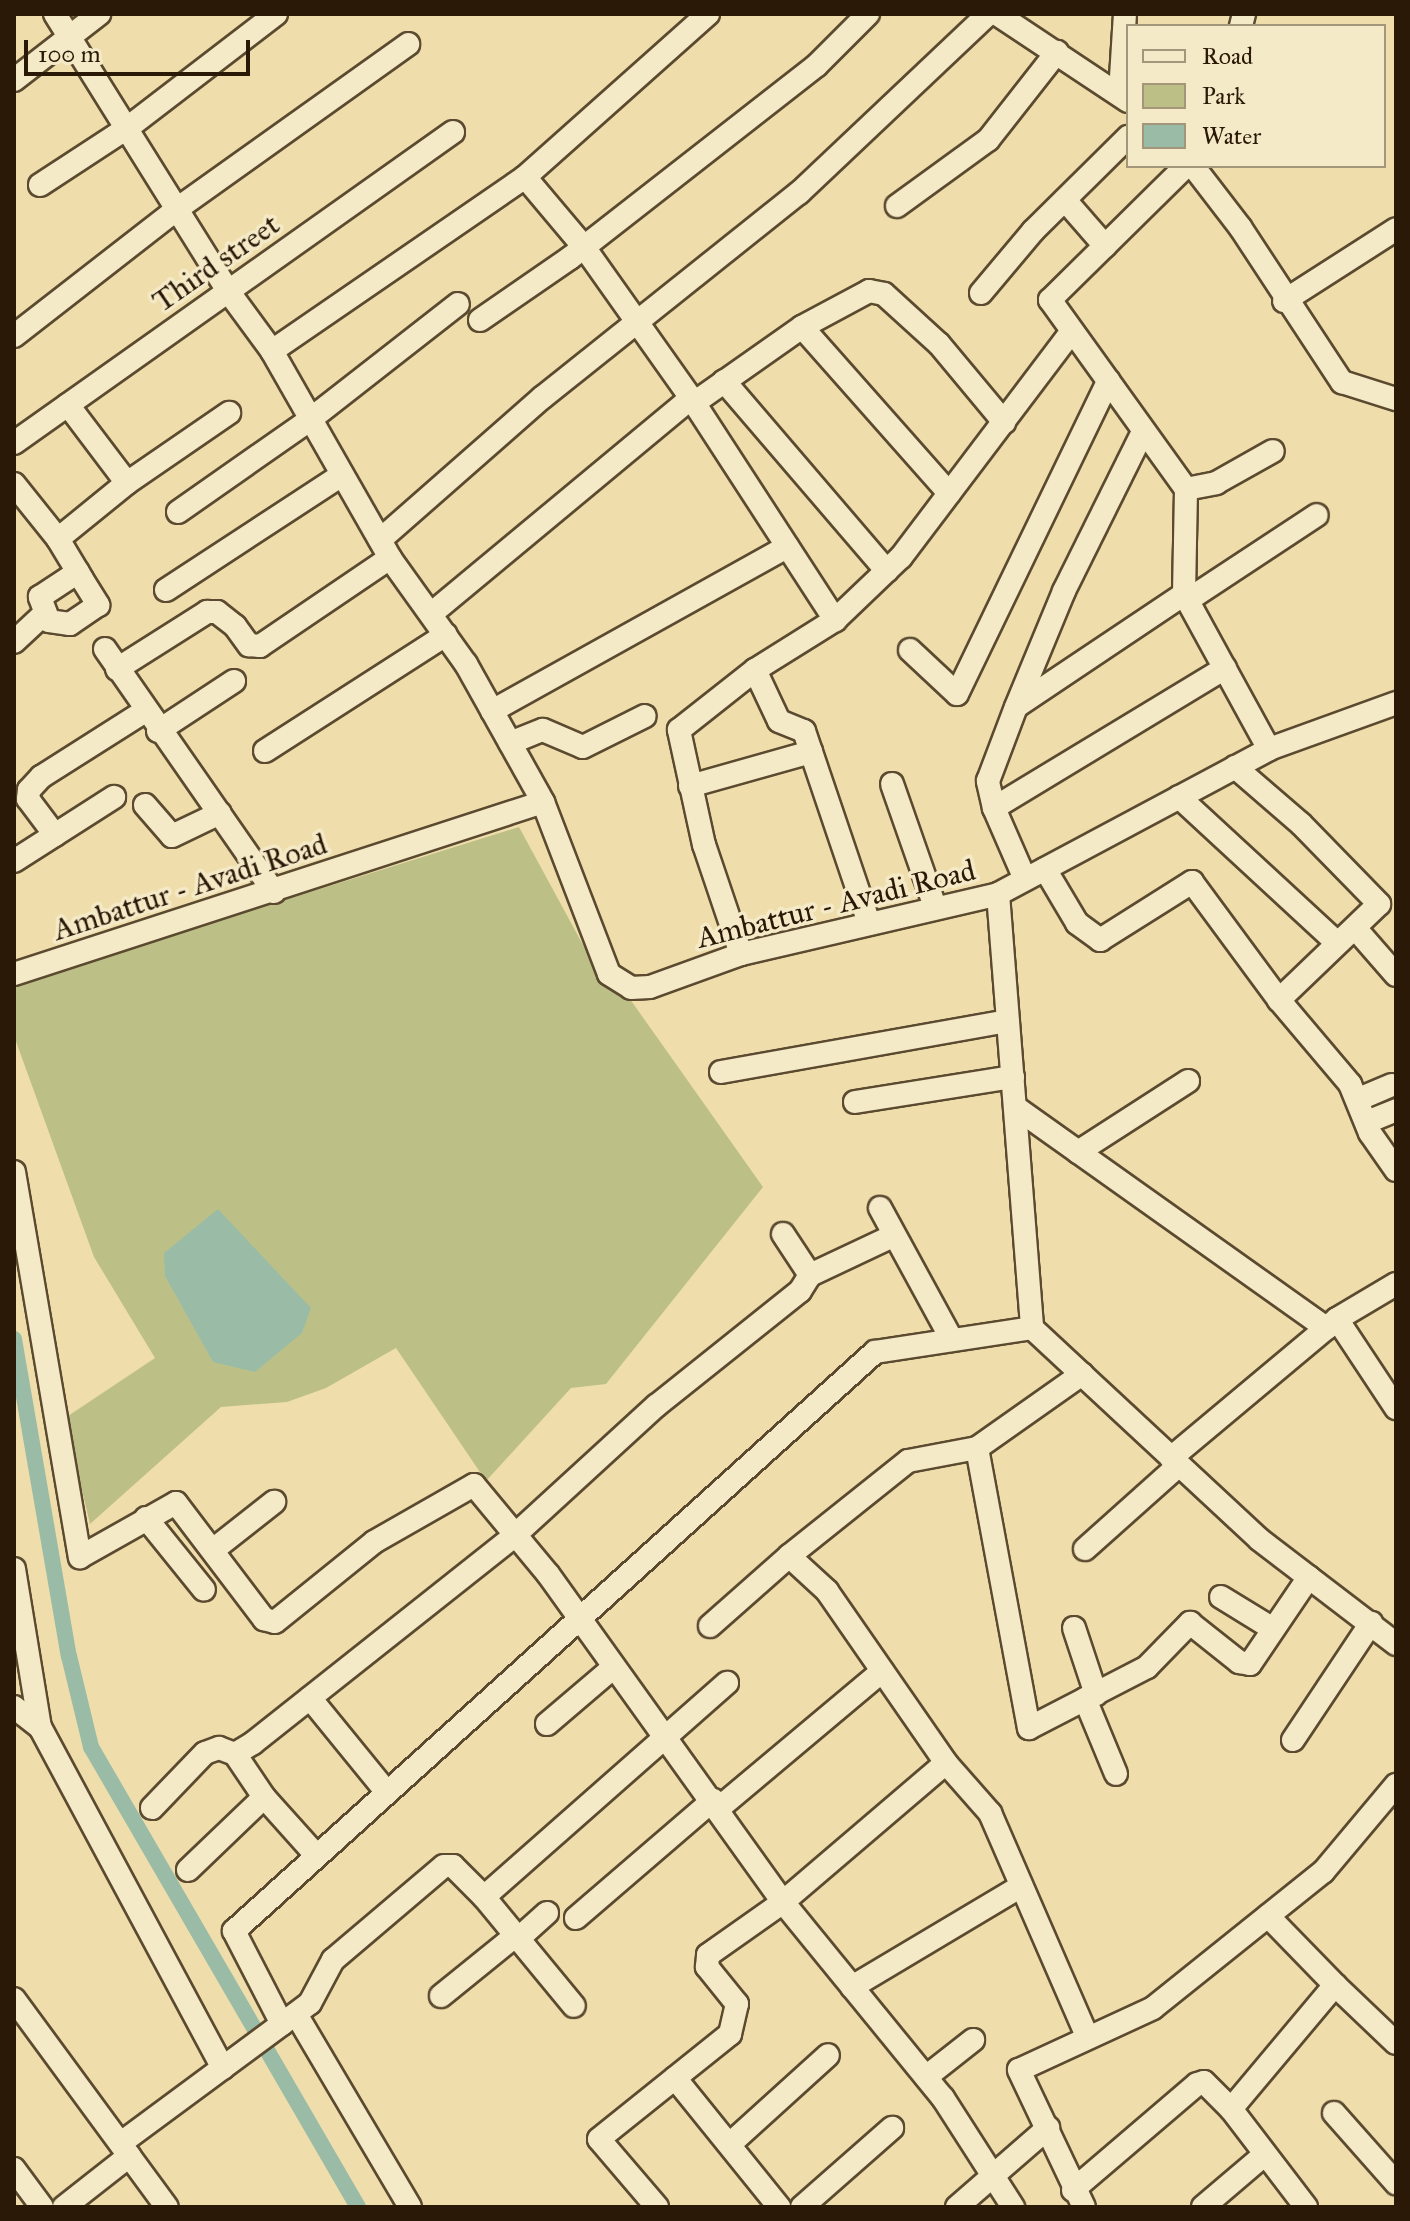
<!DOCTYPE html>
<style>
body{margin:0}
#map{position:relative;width:1410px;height:2221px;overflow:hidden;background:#efdeab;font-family:"IM FELL Great Primer",serif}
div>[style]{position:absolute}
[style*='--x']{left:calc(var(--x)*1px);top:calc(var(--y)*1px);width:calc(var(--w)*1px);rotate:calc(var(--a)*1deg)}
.green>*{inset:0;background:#bdc086}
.water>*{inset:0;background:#9abca6}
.canal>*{height:16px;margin:-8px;padding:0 8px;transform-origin:8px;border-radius:8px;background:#9abca6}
.roads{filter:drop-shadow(2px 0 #5b4a30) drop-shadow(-2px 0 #5b4a30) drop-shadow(0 2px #5b4a30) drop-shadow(0 -2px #5b4a30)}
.minor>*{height:22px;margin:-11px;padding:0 11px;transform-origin:11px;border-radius:11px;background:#f5eac8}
span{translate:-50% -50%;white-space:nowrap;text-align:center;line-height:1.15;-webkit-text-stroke:7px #f5eac8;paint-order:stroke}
.street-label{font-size:30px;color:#2a1907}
.frame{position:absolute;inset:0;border:16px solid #2a1907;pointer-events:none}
.legend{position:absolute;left:1126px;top:24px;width:260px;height:144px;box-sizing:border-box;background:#f5eac8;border:2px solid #a4967b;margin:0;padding:10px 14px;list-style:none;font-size:24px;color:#2a1907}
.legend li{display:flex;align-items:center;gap:16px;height:40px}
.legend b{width:40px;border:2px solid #a4967b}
.scale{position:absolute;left:24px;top:40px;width:226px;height:36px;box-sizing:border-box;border:4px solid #2a1907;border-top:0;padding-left:10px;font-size:24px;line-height:28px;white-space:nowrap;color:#2a1907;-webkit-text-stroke:6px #f5eac8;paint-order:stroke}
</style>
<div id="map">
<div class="green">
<div style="clip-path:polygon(519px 827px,595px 967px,620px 985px,763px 1187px,606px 1384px,571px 1388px,486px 1481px,396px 1348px,326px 1388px,287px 1402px,221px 1407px,90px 1524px,65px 1418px,155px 1358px,94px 1257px,14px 1036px,14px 984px)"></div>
</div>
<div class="water">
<div style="clip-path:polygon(218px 1209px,311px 1308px,302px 1333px,255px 1372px,213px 1362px,165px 1276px,164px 1253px)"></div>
</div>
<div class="canal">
<div style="--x:14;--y:1339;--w:322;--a:80.2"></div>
<div style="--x:69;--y:1656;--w:94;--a:76.4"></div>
<div style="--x:91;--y:1747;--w:532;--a:59.87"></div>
</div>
<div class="roads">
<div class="minor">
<div style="--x:55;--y:14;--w:327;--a:58"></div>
<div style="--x:228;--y:291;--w:74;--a:53.7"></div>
<div style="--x:272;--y:351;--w:238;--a:60.3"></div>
<div style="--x:390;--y:558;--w:130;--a:54.4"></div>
<div style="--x:466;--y:664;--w:158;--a:60.8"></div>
<div style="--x:708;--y:14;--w:245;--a:138.3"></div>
<div style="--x:525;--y:177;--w:92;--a:49.9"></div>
<div style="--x:584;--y:247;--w:185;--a:54.7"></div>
<div style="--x:691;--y:398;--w:265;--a:57"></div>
<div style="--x:997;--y:14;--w:157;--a:33.6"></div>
<div style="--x:1241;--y:26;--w:12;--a:-76"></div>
<div style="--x:14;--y:80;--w:108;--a:-37.8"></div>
<div style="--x:1120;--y:93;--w:79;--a:-86.4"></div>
<div style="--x:1193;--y:166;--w:77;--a:52.4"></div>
<div style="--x:1240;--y:227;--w:186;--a:56.7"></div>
<div style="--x:1342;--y:382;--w:57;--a:17.5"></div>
<div style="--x:40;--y:185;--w:108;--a:-33.2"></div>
<div style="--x:130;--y:126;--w:184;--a:-37.5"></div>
<div style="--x:1065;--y:200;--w:61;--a:49"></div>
<div style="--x:897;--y:206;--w:112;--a:-36"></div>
<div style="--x:988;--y:140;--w:112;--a:-51.9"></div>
<div style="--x:981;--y:293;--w:81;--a:-50"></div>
<div style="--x:1033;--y:231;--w:134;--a:-44.7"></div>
<div style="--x:1284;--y:301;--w:133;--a:-32.7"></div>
<div style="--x:480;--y:320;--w:109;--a:-34.6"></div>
<div style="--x:570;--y:258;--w:313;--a:-38"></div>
<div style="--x:817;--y:65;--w:72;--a:-45"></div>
<div style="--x:802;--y:327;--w:222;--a:48.5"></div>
<div style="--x:14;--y:336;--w:207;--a:-37.9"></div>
<div style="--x:177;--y:209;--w:284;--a:-35.5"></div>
<div style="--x:272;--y:351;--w:307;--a:-34.5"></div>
<div style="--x:724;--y:381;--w:250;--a:49.4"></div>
<div style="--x:694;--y:403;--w:132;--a:-35.1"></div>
<div style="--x:802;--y:327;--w:76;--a:-28.2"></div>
<div style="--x:869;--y:291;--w:15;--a:11"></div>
<div style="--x:884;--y:294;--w:74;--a:42.3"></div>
<div style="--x:939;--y:344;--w:102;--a:50.2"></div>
<div style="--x:14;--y:443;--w:538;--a:-35.31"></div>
<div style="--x:127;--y:483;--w:124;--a:-34.5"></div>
<div style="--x:14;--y:484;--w:70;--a:51.3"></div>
<div style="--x:58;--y:539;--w:39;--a:59"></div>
<div style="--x:78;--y:572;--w:8;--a:60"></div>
<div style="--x:82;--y:579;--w:31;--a:58"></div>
<div style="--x:98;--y:605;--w:34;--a:146"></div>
<div style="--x:70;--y:624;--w:21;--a:-172"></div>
<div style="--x:49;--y:621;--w:26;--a:-111"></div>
<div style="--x:40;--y:597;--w:45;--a:-33.3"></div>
<div style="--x:1186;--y:489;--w:31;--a:-11"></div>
<div style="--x:1216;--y:483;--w:65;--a:-29.3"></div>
<div style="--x:178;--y:512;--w:164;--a:-35"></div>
<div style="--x:312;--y:418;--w:185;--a:-38"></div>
<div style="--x:58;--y:539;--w:89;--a:-39.1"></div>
<div style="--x:127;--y:483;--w:98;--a:-127.1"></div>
<div style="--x:380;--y:540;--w:217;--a:-41.3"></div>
<div style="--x:543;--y:397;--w:327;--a:-38.6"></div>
<div style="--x:799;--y:193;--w:260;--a:-43.4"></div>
<div style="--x:166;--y:590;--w:210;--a:-33.2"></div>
<div style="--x:1184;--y:594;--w:105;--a:-88.9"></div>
<div style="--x:1186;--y:489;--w:233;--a:-125.7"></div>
<div style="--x:1050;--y:300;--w:191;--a:-44.6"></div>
<div style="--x:1188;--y:600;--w:154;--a:-33.4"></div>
<div style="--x:431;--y:614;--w:338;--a:-39.7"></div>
<div style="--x:14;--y:642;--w:40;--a:-43"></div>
<div style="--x:105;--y:649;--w:296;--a:55.2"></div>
<div style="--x:910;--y:650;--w:64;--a:43.1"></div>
<div style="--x:957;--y:694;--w:348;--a:-64.2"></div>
<div style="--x:117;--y:669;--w:107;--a:-32.3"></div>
<div style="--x:207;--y:612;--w:10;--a:0"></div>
<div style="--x:217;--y:612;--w:23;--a:38"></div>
<div style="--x:235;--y:626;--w:24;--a:54"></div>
<div style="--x:249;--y:645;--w:11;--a:5"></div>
<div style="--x:260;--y:646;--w:157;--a:-34.1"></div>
<div style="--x:755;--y:670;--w:56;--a:64.8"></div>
<div style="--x:779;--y:721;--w:27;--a:22"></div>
<div style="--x:804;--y:731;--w:203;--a:71.3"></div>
<div style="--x:1017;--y:706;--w:201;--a:-33.8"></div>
<div style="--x:1184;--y:594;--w:177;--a:61.3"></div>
<div style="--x:492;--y:711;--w:338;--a:-29.1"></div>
<div style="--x:158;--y:731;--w:91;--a:-33.3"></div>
<div style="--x:510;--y:743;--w:35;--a:-22"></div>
<div style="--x:543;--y:730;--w:43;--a:23"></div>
<div style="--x:583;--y:747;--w:69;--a:-26.6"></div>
<div style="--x:265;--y:751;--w:215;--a:-32.7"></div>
<div style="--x:1235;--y:767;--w:87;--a:40.8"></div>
<div style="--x:1301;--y:824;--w:112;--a:45.7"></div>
<div style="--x:1379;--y:904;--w:139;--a:136.2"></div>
<div style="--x:892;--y:784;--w:130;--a:70.7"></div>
<div style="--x:690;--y:786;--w:126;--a:-15.7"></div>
<div style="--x:1179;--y:797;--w:215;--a:42.7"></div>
<div style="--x:145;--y:805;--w:41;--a:48.9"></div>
<div style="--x:172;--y:836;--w:53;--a:-25.6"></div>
<div style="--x:994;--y:808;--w:28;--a:-103"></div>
<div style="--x:988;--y:781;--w:79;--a:-69.3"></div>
<div style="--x:1016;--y:707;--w:126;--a:-67.5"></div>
<div style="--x:1064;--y:591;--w:178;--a:-63.6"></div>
<div style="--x:55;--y:835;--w:45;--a:-126.9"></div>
<div style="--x:28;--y:799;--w:9;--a:-84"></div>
<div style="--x:29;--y:790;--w:18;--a:-47"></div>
<div style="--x:41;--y:777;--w:123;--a:-32.4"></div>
<div style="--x:14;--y:861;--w:119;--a:-32.6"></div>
<div style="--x:1045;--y:869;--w:63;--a:59.3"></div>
<div style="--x:1077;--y:923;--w:29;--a:36"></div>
<div style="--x:1100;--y:940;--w:109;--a:-32.2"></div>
<div style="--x:1192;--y:882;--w:147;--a:53.6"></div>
<div style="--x:1279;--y:1000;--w:110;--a:49.8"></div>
<div style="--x:1350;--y:1084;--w:53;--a:67.8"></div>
<div style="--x:1370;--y:1133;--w:45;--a:54.9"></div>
<div style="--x:1025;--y:879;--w:77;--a:-113.6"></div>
<div style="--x:994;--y:808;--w:270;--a:-31.2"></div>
<div style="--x:998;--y:894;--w:435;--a:85.5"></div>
<div style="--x:1032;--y:1328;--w:311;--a:42.9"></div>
<div style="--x:1260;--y:1540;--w:171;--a:37.4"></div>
<div style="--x:1355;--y:928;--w:62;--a:48.9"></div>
<div style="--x:741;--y:954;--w:115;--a:-108.7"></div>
<div style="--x:704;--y:845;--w:118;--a:-102.3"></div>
<div style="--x:679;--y:730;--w:97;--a:-38.3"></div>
<div style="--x:755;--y:670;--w:94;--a:-32"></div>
<div style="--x:835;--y:620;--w:91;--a:-43.7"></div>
<div style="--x:901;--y:557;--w:283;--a:-52.9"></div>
<div style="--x:14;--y:974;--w:556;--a:-18.01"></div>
<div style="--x:543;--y:802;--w:184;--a:69"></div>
<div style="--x:609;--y:974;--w:26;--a:32"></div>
<div style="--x:631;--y:988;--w:19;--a:-3"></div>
<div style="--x:650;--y:987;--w:97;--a:-19.9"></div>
<div style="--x:741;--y:954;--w:264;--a:-13.1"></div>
<div style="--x:998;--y:894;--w:307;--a:-28.1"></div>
<div style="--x:1269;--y:749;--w:135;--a:-19.9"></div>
<div style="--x:721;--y:1072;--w:291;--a:-10.1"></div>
<div style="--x:1359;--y:1099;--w:36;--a:-23"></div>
<div style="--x:855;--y:1102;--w:160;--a:-9"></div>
<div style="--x:1015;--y:1107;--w:382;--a:35.4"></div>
<div style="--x:1367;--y:1122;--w:31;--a:-22"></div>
<div style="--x:1078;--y:1152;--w:131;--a:-32.8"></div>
<div style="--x:14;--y:1172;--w:391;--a:80.3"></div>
<div style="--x:80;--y:1557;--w:110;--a:-29.4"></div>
<div style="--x:176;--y:1503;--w:146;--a:52.8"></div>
<div style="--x:264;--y:1619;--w:11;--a:15"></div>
<div style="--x:275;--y:1622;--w:127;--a:-38.9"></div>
<div style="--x:374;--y:1542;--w:115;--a:-29.7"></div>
<div style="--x:474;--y:1485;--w:116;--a:50.3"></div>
<div style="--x:548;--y:1574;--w:403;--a:54.4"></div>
<div style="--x:783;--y:1902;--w:253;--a:50.8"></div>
<div style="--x:943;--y:2098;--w:130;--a:57.3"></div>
<div style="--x:880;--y:1208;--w:150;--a:61.4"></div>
<div style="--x:783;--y:1234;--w:49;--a:56.6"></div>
<div style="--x:1337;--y:1319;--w:107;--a:56.5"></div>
<div style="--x:1082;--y:1374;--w:128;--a:144.8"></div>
<div style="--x:977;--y:1448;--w:70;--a:169.3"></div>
<div style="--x:908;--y:1461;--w:152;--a:141.4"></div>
<div style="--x:789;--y:1556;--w:52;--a:42.6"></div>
<div style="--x:827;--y:1591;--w:209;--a:55.3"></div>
<div style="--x:946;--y:1763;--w:67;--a:48.7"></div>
<div style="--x:990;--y:1813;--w:245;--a:66.5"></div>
<div style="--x:977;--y:1448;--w:285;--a:79.5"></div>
<div style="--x:1029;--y:1728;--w:133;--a:-27.3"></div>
<div style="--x:1147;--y:1667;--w:62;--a:-45.7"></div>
<div style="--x:1190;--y:1623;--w:63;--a:38.5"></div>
<div style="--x:1239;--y:1662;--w:11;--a:10"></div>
<div style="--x:1250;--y:1664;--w:105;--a:-55.9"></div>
<div style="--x:1171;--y:1458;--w:217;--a:-39.9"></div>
<div style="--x:1337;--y:1319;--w:69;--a:-30.7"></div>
<div style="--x:146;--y:1518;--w:92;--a:51.1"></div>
<div style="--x:1085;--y:1549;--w:126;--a:-41.8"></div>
<div style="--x:213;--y:1550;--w:78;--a:-38.2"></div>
<div style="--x:14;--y:1569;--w:160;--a:80.7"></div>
<div style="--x:1221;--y:1597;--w:61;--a:31.6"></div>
<div style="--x:710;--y:1626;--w:106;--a:-41.5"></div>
<div style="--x:1074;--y:1628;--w:70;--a:71.6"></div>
<div style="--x:310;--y:1698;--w:119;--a:50.8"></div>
<div style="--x:1085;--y:1699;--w:81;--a:67.5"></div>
<div style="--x:14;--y:1707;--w:33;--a:38"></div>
<div style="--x:40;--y:1727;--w:387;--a:61.8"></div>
<div style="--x:547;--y:1724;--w:88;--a:-40.4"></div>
<div style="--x:1293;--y:1740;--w:141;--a:-56.3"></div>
<div style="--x:264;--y:1797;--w:78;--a:48.1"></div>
<div style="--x:152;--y:1808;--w:76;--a:-46.1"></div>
<div style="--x:205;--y:1753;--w:15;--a:-20"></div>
<div style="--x:219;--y:1748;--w:17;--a:21"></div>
<div style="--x:235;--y:1754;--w:21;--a:-31"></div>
<div style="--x:253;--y:1743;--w:333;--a:-38.4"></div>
<div style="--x:514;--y:1536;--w:193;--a:-42.5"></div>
<div style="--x:656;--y:1406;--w:184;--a:-38.6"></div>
<div style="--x:800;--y:1291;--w:19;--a:-58"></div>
<div style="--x:810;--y:1275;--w:92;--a:-25.2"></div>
<div style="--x:719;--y:1808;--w:213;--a:-40"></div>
<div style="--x:188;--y:1870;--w:105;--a:-43.8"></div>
<div style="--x:264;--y:1797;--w:52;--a:-124"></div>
<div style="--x:484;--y:1897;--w:324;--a:-41.4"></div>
<div style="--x:1268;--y:1916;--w:96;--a:45.8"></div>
<div style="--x:576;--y:1918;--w:181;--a:-40.7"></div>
<div style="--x:518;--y:1939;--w:39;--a:-42"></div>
<div style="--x:852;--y:1987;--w:196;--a:-30.8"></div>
<div style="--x:441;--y:1996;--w:95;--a:-39"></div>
<div style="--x:14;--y:1999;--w:258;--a:53.7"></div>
<div style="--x:296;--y:2014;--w:224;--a:59.4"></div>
<div style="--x:282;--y:2024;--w:35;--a:-37"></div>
<div style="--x:310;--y:2003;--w:49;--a:-61.9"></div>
<div style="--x:333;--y:1960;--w:145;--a:-40.3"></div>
<div style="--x:444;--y:1866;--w:9;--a:0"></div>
<div style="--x:453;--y:1866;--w:44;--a:45"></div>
<div style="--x:484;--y:1897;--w:141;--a:50.5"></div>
<div style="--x:926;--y:2077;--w:60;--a:-38.2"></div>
<div style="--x:675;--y:2078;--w:166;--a:51.1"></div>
<div style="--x:1334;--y:2113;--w:94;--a:48.5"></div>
<div style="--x:121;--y:2143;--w:200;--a:-36.5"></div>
<div style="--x:282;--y:2024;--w:105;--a:-117.3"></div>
<div style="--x:234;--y:1931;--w:864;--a:-42.09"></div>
<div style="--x:875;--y:1352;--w:159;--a:-8.7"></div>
<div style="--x:730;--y:2144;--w:132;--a:-42.2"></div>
<div style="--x:14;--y:2169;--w:47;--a:53.6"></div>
<div style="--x:1073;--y:2190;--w:163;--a:-40.5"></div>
<div style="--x:1197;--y:2084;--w:7;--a:-16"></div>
<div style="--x:1204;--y:2082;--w:38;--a:45"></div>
<div style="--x:64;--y:2207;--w:83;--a:-38.1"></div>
<div style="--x:657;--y:2207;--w:89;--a:-130.5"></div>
<div style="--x:599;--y:2139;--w:168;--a:-38.7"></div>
<div style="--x:730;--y:2034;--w:31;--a:-77"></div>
<div style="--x:737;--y:2004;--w:48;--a:-129"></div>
<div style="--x:707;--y:1967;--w:12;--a:-85"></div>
<div style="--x:708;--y:1955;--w:92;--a:-35.2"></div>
<div style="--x:783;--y:1902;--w:214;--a:-40.5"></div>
<div style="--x:802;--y:2207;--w:120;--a:-41.3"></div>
<div style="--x:957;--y:2207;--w:121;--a:-41"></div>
<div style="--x:1084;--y:2207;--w:152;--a:-115.4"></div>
<div style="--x:1019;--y:2070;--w:148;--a:-24.8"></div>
<div style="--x:1153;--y:2008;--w:218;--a:-38.7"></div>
<div style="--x:1323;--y:1872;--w:114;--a:-50"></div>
<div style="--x:1203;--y:2207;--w:80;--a:-40.4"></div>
<div style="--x:1306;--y:2207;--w:123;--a:-127.4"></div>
<div style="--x:1231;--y:2109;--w:162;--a:-50"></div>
<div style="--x:1335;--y:1985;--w:84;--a:43.6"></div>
</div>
</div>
<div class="street-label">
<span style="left:216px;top:263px;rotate:-35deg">Third street</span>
<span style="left:190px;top:887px;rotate:-18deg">Ambattur - Avadi Road</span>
<span style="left:836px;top:904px;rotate:-14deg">Ambattur - Avadi Road</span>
</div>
<div class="frame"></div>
<ul class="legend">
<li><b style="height:10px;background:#f5eac8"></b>Road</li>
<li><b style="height:22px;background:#bdc086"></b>Park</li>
<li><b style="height:22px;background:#9abca6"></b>Water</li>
</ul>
<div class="scale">100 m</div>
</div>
